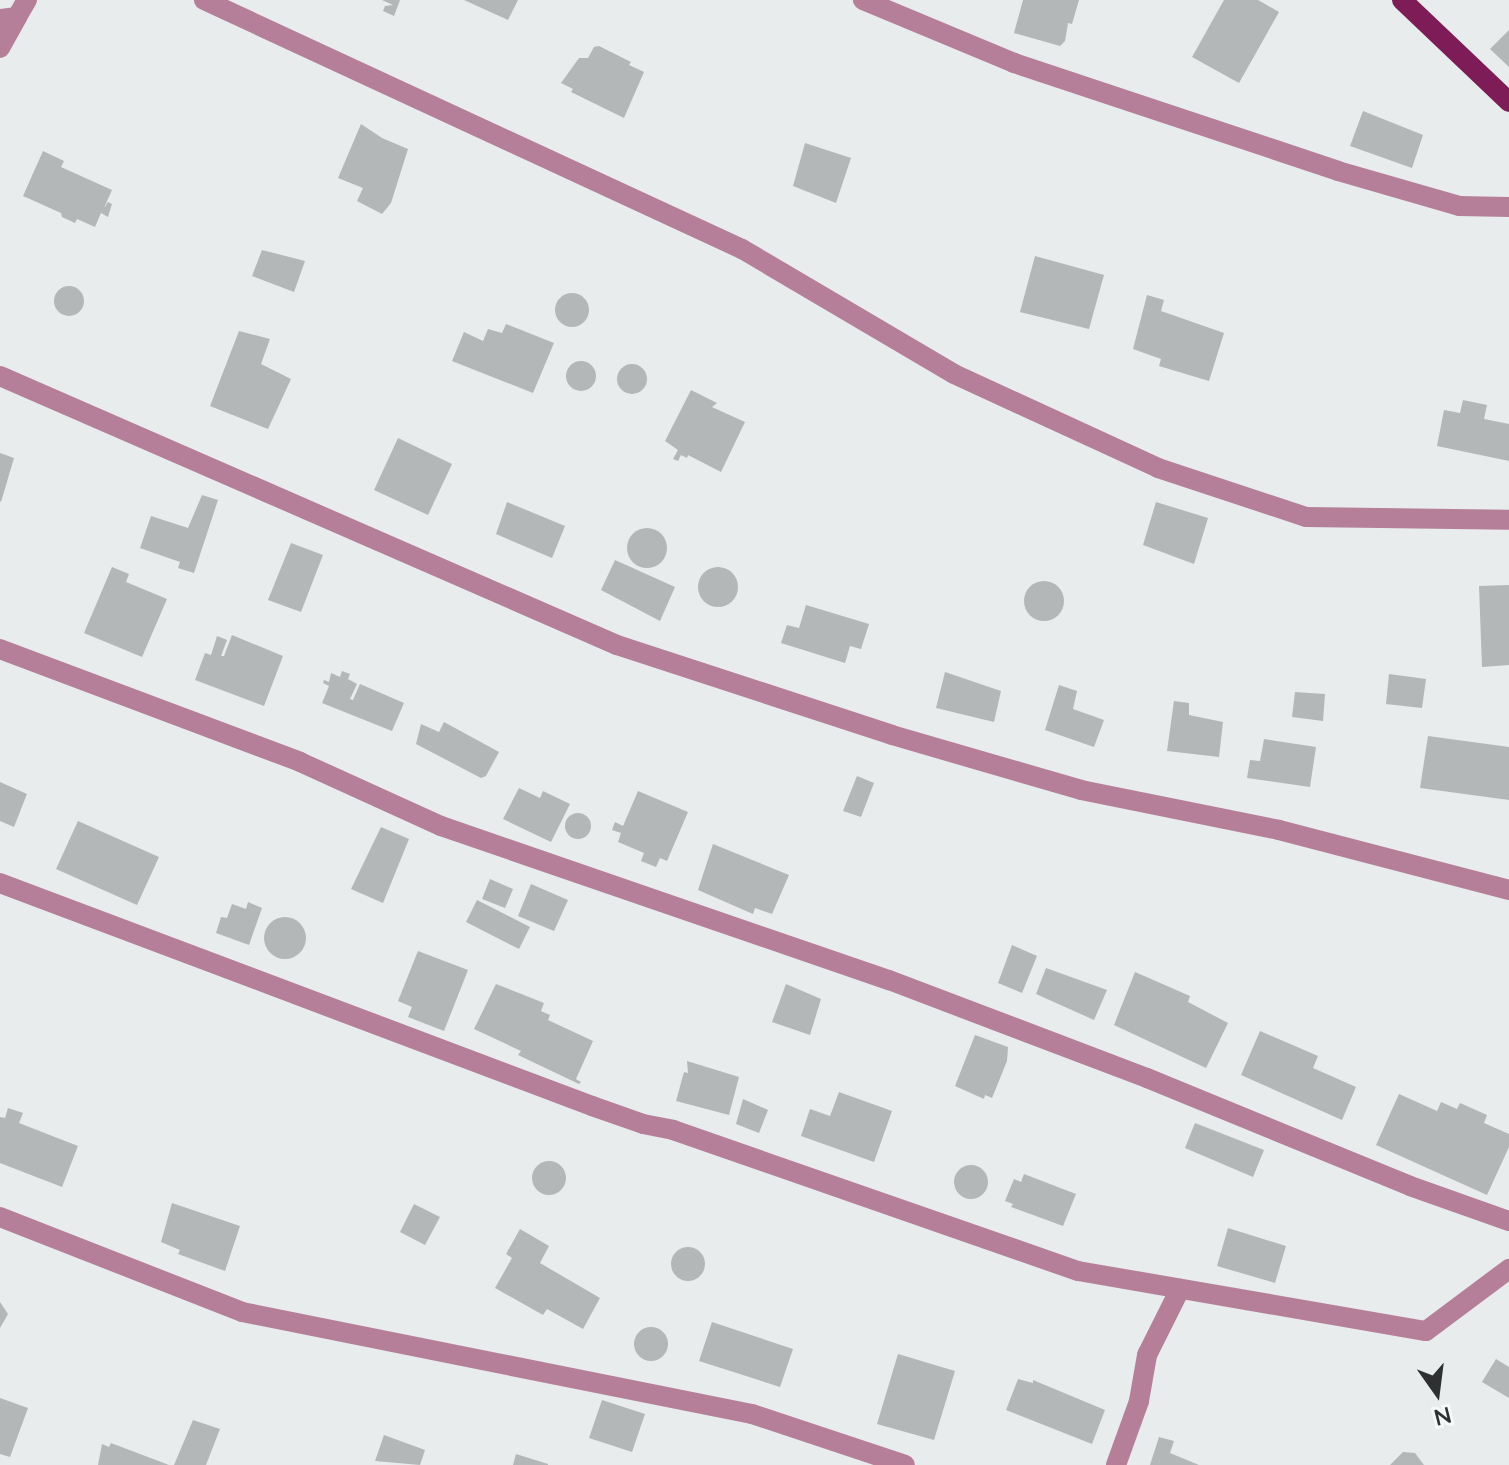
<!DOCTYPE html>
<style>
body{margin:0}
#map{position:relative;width:1509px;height:1465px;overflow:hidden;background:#e8ecec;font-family:Lato,sans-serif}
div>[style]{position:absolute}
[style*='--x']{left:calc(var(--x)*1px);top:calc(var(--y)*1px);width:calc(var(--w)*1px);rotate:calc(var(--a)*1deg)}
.building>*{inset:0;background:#b3b7b7}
.round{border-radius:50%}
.minor>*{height:20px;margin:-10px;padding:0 10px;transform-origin:10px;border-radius:10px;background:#b57f9a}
.major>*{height:20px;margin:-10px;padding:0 10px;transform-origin:10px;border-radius:10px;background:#7d1c57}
span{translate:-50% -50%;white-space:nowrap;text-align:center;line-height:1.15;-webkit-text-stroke:8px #f5f9fa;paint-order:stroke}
.north{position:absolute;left:1397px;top:1353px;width:80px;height:80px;-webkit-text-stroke:6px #f5f9fa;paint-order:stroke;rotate:166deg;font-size:22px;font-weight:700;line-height:32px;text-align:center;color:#2f3031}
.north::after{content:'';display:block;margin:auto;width:28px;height:36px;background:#2f3031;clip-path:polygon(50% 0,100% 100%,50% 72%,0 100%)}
</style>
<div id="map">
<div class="building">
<div style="clip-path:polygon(382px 0,400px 0,394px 16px,383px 11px,385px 6px,393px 5px)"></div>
<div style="clip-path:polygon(464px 0,518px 0,508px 20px)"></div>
<div style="clip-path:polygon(1023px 0,1079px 0,1072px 24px,1068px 23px,1065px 41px,1060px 46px,1014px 33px)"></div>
<div style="clip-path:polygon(1224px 0,1258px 0,1279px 12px,1239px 83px,1192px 57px)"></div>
<div style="clip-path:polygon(1509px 30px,1509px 67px,1490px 49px)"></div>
<div style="clip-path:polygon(599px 46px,631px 62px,629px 65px,644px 72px,624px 118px,571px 92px,573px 89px,561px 83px,579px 58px,588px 58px,594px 47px)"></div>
<div style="clip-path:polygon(1363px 111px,1423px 135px,1412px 168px,1350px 146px)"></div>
<div style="clip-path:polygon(361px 124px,382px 138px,408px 149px,391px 203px,382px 214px,357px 201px,363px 188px,338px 178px)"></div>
<div style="clip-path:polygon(805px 143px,851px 158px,836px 203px,793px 186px)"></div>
<div style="clip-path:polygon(43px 151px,64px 161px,61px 167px,112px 190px,104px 208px,108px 202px,112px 204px,108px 217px,101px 213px,95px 227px,77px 219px,75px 223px,62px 217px,61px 213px,23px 196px)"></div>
<div style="clip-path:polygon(262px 250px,305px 261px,294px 292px,252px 276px)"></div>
<div style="clip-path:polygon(1035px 256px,1104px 275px,1089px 329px,1020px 312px)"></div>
<div class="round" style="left:54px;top:286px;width:30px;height:30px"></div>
<div class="round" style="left:555px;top:293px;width:34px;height:34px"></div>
<div style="clip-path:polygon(1147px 295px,1164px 300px,1161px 311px,1224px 333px,1209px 381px,1159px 366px,1161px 359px,1133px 349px)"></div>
<div style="clip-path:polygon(506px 324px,554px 343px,533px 393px,452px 361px,464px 332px,483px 341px,488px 329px,502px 333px)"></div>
<div style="clip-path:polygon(239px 331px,270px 339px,261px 364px,291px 379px,268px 429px,210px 406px)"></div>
<div class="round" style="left:566px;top:361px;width:30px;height:30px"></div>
<div class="round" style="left:617px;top:364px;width:30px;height:30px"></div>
<div style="clip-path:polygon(691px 390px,717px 403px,712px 407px,745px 422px,721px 472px,688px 455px,687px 458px,681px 455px,678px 461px,673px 459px,678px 450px,665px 441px)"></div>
<div style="clip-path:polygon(1463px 400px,1487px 405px,1484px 419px,1509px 424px,1509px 461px,1437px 446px,1444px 410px,1460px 413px)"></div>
<div style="clip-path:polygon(398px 438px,452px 464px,428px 515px,374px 490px)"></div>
<div style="clip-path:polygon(0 453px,14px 458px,1px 502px,0 501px)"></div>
<div style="clip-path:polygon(202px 495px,218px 500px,194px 573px,178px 568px,180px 562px,140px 548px,151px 516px,188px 528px)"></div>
<div style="clip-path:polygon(507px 502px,565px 526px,552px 558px,496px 534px)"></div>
<div style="clip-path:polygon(1156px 502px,1208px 518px,1194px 564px,1143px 545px)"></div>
<div class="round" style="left:627px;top:528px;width:40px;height:40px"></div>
<div style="clip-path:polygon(291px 543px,323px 555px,301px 612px,268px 600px)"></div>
<div style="clip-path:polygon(615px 560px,675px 587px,660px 621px,601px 590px)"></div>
<div style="clip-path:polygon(112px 567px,129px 574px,126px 582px,167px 599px,142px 657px,84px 633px)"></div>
<div class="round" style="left:698px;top:567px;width:40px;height:40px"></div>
<div class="round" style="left:1024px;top:581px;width:40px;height:40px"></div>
<div style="clip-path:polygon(1509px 585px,1509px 665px,1482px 667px,1479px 586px)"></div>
<div style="clip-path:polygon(806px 605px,869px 624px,861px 649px,850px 646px,845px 663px,781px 643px,787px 625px,799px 628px)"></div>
<div style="clip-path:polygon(232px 635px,283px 656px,264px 706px,195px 680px,205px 653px,211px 655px,217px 636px,227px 640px,221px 656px,224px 656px)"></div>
<div style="clip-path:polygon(342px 671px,350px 674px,348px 679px,357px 684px,350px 699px,353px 700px,360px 684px,404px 703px,392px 731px,322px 703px,329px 686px,323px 683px,324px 680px,329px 682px,331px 673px,340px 677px)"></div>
<div style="clip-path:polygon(945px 672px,1001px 691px,994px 722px,936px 708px)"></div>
<div style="clip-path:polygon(1389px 674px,1426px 679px,1422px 708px,1386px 704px)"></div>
<div style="clip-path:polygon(1059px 685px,1077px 691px,1073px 709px,1104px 720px,1094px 747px,1045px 730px)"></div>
<div style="clip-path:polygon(1295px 692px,1325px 694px,1323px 721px,1292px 717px)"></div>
<div style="clip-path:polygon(1174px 701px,1189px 703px,1189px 715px,1223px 722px,1219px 757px,1167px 751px)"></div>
<div style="clip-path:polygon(444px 722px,499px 752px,486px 776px,481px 778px,416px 744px,421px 724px,439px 732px)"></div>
<div style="clip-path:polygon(1428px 736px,1509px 747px,1509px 800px,1420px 788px)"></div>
<div style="clip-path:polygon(1264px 739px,1316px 747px,1310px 787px,1247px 778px,1250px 760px,1260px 761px)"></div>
<div style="clip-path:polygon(857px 776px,874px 783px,861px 817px,843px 811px)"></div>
<div style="clip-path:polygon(0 782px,27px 794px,14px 827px,0 821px)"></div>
<div style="clip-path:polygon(519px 788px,540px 798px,543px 791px,570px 804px,551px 842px,503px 819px)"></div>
<div style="clip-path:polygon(638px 791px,688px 812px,667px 861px,660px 858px,656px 867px,641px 861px,644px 853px,618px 842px,621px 833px,612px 830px,615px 822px,623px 826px)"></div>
<div class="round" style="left:565px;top:813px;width:26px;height:26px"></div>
<div style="clip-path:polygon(78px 821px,159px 857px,137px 905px,56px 869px)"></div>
<div style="clip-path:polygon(381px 827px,409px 839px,383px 903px,351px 889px)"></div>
<div style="clip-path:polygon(713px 844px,789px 875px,772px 914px,755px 908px,753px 914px,698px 890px)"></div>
<div style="clip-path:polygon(490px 879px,513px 889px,505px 908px,482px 899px)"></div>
<div style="clip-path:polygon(531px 884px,568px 900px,554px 931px,518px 916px)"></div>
<div style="clip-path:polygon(477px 900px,530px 927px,519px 949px,466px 922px)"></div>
<div style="clip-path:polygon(248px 902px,262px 908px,249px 945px,216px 933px,221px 917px,227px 918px,232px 904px,246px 909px)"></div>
<div class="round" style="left:264px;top:917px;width:42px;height:42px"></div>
<div style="clip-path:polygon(1012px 945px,1037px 956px,1022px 993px,998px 983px)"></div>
<div style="clip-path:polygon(418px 951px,468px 970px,444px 1031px,408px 1017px,412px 1007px,398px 1001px)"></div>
<div style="clip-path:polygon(1046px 968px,1107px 990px,1094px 1020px,1036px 994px)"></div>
<div style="clip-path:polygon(1135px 972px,1190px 996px,1188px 1002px,1228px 1023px,1206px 1068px,1114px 1025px)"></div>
<div style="clip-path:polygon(496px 984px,544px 1003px,541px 1011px,550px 1015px,548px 1020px,593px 1041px,576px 1079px,581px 1082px,579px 1084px,518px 1055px,521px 1051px,474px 1029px)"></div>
<div style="clip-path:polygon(786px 984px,821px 999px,810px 1035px,772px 1022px)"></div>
<div style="clip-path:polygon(1260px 1031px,1318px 1056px,1313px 1068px,1356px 1087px,1342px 1120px,1241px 1075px)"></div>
<div style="clip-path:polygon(975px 1035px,1008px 1047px,1007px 1061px,992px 1098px,985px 1095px,984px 1099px,955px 1086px)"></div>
<div style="clip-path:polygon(687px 1061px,739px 1077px,729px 1115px,676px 1101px,684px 1072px,688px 1073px)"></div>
<div style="clip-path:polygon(839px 1092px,892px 1111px,874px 1162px,801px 1136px,810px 1109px,830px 1116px)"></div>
<div style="clip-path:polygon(1399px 1094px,1437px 1111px,1441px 1102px,1457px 1109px,1460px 1103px,1487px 1115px,1484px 1123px,1509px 1134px,1509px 1147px,1487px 1195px,1376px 1145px)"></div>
<div style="clip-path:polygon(743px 1099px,768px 1110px,759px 1133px,736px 1124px)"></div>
<div style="clip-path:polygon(8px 1108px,23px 1113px,19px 1123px,78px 1146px,62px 1187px,0 1163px,0 1117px,5px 1118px)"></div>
<div style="clip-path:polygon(1195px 1123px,1264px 1150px,1253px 1177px,1185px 1148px)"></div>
<div class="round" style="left:532px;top:1161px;width:34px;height:34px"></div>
<div class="round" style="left:954px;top:1165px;width:34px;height:34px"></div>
<div style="clip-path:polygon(1024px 1174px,1076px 1194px,1063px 1226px,1011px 1207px,1013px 1204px,1005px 1201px,1014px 1179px,1021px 1182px)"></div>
<div style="clip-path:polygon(172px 1203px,240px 1226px,225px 1271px,178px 1254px,180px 1250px,161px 1242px)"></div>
<div style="clip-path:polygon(414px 1204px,440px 1217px,425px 1245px,400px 1232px)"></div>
<div style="clip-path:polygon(1228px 1228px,1286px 1246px,1275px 1283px,1217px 1266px)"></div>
<div style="clip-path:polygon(520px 1229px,549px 1246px,540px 1263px,600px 1298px,583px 1329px,547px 1309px,543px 1315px,495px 1288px,512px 1258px,506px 1254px)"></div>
<div class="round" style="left:671px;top:1247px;width:34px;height:34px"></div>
<div style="clip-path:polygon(0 1302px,8px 1314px,0 1328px)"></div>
<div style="clip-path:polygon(712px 1322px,793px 1349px,780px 1387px,699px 1361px)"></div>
<div class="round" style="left:634px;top:1327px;width:34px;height:34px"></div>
<div style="clip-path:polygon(898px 1354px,955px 1371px,934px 1440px,877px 1424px)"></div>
<div style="clip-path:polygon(1496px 1359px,1509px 1367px,1509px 1398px,1482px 1382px)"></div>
<div style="clip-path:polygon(1018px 1379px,1033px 1383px,1033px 1380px,1105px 1410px,1092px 1444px,1006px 1410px)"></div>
<div style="clip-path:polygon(0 1398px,28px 1408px,10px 1457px,0 1454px)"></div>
<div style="clip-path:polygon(602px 1400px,645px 1414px,632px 1452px,589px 1438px)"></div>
<div style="clip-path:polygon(193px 1420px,220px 1429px,206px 1465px,174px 1465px)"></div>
<div style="clip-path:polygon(384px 1435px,425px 1450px,420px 1465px,375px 1461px)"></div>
<div style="clip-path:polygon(1159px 1437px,1174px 1441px,1170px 1453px,1199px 1465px,1150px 1465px)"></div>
<div style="clip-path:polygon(111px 1443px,169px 1465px,98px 1465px,102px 1444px,109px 1447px)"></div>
<div style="clip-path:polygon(1403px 1452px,1415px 1453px,1424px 1465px,1390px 1465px)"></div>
<div style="clip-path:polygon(516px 1454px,548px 1464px,548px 1465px,513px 1465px)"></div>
</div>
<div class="minor">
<div style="--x:204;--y:0;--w:593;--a:24.84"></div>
<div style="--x:742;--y:249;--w:246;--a:30.5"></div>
<div style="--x:954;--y:374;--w:225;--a:24.7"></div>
<div style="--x:1158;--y:468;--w:156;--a:18.3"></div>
<div style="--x:1306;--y:517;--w:203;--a:0.8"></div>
<div style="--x:863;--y:0;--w:164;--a:22.6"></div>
<div style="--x:1014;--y:63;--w:342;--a:18.4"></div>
<div style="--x:1338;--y:171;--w:126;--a:16.1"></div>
<div style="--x:1459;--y:206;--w:50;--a:1.1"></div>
<div style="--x:0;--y:19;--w:17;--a:-7"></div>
<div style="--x:17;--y:17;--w:20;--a:-60"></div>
<div style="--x:0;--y:48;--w:35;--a:-61"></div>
<div style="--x:0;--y:376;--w:673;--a:23.56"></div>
<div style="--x:617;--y:645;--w:289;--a:18.1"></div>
<div style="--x:892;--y:735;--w:197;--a:16.2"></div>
<div style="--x:1081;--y:790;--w:202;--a:11.4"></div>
<div style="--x:1279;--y:830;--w:238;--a:14.6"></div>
<div style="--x:0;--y:649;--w:321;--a:20.6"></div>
<div style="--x:300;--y:762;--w:155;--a:24.4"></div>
<div style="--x:441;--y:826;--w:474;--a:19"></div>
<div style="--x:889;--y:980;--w:276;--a:20.8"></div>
<div style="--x:1147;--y:1078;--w:284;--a:22.3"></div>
<div style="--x:1410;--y:1186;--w:105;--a:19.5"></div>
<div style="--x:0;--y:883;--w:633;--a:20.64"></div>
<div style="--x:592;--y:1106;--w:54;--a:19.4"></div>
<div style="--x:643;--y:1124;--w:31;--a:11"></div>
<div style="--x:673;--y:1130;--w:429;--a:19.2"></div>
<div style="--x:1078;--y:1271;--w:353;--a:9.8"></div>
<div style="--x:1426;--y:1331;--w:104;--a:-36.8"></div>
<div style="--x:0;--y:1217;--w:260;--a:21.4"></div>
<div style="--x:242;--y:1312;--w:520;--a:11.31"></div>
<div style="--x:752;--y:1414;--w:161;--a:18.4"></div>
<div style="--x:1116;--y:1465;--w:68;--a:-70.2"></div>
<div style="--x:1139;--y:1401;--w:47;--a:-80.1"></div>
<div style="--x:1147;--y:1355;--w:74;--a:-63.4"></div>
</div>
<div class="major">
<div style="--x:1402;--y:0;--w:148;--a:43.6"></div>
</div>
<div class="north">N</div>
</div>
